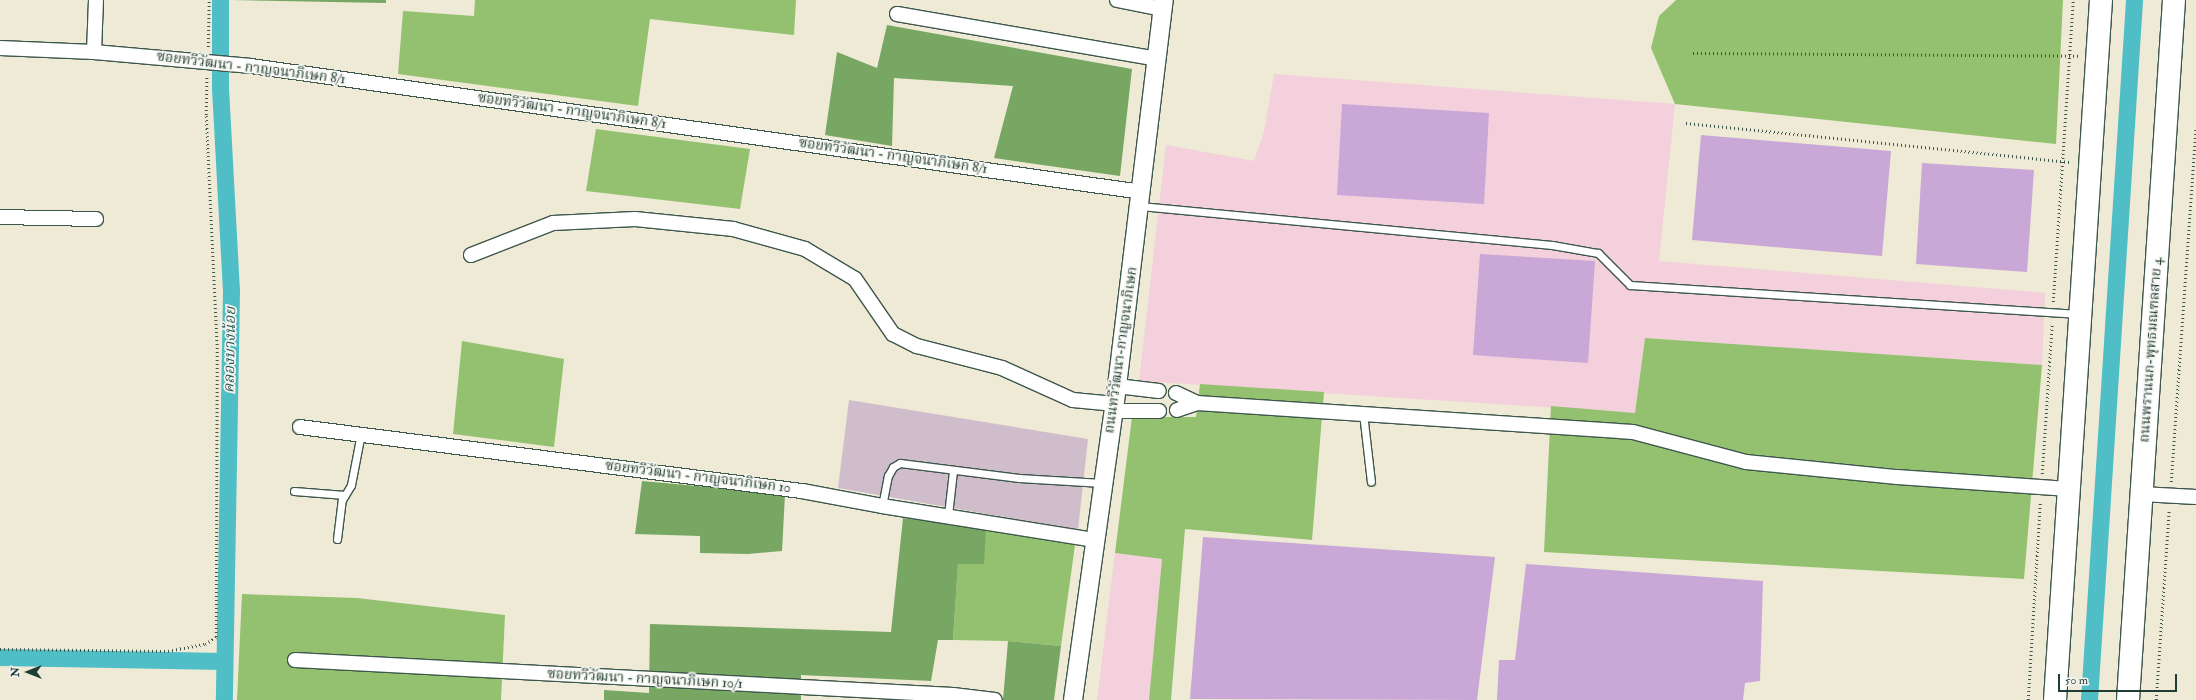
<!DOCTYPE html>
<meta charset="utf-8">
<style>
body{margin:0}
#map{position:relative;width:2196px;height:700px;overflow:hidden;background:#eeead5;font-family:"IM FELL Double Pica","Noto Serif Thai",serif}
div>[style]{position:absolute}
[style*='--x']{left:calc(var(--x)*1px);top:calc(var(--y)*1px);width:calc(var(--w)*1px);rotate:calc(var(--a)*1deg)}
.built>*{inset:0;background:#f4cfdc}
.industrial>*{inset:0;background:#d0bdcc}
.green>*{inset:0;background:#94c170}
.forest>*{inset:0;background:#77a762}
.canal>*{height:17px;margin:-8.5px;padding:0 8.5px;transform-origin:8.5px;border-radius:8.5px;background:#4fbec6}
.building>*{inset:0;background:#c9a7d7}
.path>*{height:2.5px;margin-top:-1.25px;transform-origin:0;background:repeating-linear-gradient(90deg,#3e574c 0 1px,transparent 0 4px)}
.roads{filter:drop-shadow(1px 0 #3e574c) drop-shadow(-1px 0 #3e574c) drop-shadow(0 1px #3e574c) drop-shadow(0 -1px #3e574c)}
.service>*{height:7px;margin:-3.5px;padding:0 3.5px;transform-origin:3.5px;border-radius:3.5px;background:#fff}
.minor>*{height:14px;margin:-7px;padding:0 7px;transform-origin:7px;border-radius:7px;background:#fff}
.tertiary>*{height:18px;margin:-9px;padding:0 9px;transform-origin:9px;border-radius:9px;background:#fff}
.primary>*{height:22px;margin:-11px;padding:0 11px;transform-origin:11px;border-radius:11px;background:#fff}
span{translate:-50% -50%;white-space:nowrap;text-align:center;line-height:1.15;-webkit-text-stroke:3.5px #f6f6f2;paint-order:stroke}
.street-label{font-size:14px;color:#1f3d34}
.water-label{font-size:15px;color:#2b5d58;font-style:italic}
.north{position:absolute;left:8px;top:652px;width:40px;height:40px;-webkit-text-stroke:3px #f6f6f2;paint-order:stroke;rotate:270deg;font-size:11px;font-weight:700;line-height:16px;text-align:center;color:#1f3d34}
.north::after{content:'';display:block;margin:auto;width:14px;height:18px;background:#1f3d34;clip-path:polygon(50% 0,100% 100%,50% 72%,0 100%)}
.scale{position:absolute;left:2058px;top:674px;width:119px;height:18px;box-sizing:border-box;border:2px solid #1f3d34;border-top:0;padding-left:5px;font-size:12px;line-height:14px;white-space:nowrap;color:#1f3d34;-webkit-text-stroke:3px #f6f6f2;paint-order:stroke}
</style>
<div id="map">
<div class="built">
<div style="clip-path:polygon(1274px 74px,1675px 104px,1659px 261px,2045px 293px,2042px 365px,1645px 338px,1635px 413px,1139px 381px,1166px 145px,1254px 161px,1264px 132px)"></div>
<div style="clip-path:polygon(1115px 553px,1162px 559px,1149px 700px,1097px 700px)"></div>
</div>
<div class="industrial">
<div style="clip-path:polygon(849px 400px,1088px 439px,1078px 530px,838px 488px)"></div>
</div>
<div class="green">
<div style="clip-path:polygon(475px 0,796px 0,794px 35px,650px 19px,638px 106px,398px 74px,403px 11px,474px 16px)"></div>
<div style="clip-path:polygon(1676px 0,2063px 0,2056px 144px,1675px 104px,1651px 48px,1659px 16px)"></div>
<div style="clip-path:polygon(596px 129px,750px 149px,740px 209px,586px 191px)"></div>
<div style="clip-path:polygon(1645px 338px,2042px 365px,2024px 579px,1544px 552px,1551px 406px,1635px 413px)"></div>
<div style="clip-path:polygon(462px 341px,564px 359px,554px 447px,453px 434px)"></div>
<div style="clip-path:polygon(1200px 384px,1324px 392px,1312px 540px,1185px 529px,1171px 700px,1149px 700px,1162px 559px,1115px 553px,1132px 417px,1196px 417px)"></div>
<div style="clip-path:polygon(986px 528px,1075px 545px,1061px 646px,1008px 641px,953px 640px,958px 563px)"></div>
<div style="clip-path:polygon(242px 594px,357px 598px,505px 615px,501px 700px,237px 700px)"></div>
</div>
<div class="forest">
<div style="clip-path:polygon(232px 0,386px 0,386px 3px)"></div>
<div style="clip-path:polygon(887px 25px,1132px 69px,1120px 176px,994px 158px,1013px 86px,894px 78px,892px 146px,825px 135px,837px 52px,877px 68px)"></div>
<div style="clip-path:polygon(642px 481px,785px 494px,782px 551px,748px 554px,700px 553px,700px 536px,635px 534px)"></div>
<div style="clip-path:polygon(903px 518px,986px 528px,984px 564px,958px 564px,953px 640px,938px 640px,931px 681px,801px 675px,801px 700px,604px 700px,604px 690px,649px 693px,650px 624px,891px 632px)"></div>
<div style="clip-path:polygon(1008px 641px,1061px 646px,1054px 700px,1003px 700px)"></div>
</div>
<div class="canal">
<div style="--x:220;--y:0;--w:88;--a:90"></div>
<div style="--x:220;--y:88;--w:202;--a:86.9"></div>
<div style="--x:231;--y:290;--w:410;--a:91"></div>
<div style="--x:0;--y:657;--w:224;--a:1"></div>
<div style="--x:2089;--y:700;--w:701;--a:-86.32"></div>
</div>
<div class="building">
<div style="clip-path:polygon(1342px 104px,1489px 113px,1484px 204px,1337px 195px)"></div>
<div style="clip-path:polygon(1701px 135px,1891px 151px,1882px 256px,1692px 240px)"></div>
<div style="clip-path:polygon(1922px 163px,2034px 170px,2027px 272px,1916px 264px)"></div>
<div style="clip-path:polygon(1480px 254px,1595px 261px,1588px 363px,1473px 355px)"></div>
<div style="clip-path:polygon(1203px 537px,1495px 557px,1477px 700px,1190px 699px)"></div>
<div style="clip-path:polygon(1526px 564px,1763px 581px,1760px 681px,1745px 683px,1743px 700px,1497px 700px,1499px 660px,1515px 660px)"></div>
</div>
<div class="path">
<div style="--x:208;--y:47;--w:47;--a:-88.8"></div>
<div style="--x:1693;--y:53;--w:386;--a:0.4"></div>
<div style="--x:1686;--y:123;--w:388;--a:5.8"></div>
<div style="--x:2053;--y:302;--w:303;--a:-86.2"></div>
<div style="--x:2042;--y:474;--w:151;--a:-86.2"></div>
<div style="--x:2171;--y:482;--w:356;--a:-86"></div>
<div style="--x:0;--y:649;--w:168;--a:0.7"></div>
<div style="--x:168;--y:651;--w:38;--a:-11"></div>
<div style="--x:205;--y:644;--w:13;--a:-32"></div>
<div style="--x:216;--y:637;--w:288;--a:-89.8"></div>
<div style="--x:217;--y:349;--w:234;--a:-92.7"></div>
<div style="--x:206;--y:115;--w:39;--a:-89"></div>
<div style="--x:2028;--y:700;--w:199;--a:-86.5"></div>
<div style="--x:2156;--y:700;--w:191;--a:-86.1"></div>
</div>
<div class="roads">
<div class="service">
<div style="--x:1140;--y:206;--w:414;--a:5.4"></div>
<div style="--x:1552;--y:245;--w:47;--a:9.9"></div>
<div style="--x:1598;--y:253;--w:45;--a:45"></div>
<div style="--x:1630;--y:285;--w:450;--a:3.7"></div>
<div style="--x:1363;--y:413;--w:69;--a:83.4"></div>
<div style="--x:294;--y:491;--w:51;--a:4.5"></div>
<div style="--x:882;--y:506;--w:31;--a:-79"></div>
<div style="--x:888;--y:476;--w:10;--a:-61"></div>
<div style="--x:893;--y:467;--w:8;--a:-30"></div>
<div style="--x:900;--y:463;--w:120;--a:7.2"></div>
<div style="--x:1019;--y:478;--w:83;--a:3.4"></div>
<div style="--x:948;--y:515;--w:44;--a:-83.5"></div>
<div style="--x:337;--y:539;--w:39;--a:-83"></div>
<div style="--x:342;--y:500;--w:17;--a:-59"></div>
<div style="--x:351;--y:485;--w:53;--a:-79.1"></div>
</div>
<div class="minor">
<div style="--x:1117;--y:0;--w:47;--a:11.1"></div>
<div style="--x:897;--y:14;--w:264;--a:9.8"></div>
<div style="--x:0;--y:48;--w:94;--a:2.4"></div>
<div style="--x:94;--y:52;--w:158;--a:5.1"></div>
<div style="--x:251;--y:66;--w:900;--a:8.05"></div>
<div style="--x:94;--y:52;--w:52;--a:-87.8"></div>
<div style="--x:0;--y:217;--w:96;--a:1.2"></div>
<div style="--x:471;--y:255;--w:88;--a:-21.3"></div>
<div style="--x:553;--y:223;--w:82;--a:-2.8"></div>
<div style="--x:635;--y:219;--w:99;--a:5.8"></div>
<div style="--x:733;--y:229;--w:75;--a:15.5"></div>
<div style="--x:805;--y:249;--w:58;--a:31"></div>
<div style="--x:855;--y:279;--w:67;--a:55.4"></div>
<div style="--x:893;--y:334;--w:27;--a:27"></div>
<div style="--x:917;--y:346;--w:88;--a:14.5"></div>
<div style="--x:1002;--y:368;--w:78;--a:24.3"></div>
<div style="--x:1073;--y:400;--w:42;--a:5.4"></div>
<div style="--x:1117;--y:386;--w:42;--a:6.8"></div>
<div style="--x:1176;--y:393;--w:23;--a:25"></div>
<div style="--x:1197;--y:403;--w:437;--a:3.8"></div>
<div style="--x:1633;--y:432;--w:117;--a:14.9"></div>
<div style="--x:1746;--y:462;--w:152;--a:5.7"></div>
<div style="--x:1897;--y:477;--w:172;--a:4"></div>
<div style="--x:1177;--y:410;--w:21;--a:-19"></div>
<div style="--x:1114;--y:411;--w:45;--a:0"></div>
<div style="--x:300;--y:427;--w:506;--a:7.27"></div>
<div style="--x:802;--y:491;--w:81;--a:10.6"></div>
<div style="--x:882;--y:506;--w:216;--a:9.1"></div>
<div style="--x:2141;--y:494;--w:55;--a:3.1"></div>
<div style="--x:295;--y:660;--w:659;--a:3.04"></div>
<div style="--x:953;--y:695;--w:42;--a:6.8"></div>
</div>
<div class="tertiary">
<div style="--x:1073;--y:700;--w:317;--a:-82"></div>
<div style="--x:1117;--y:386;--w:389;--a:-83.1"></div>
</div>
<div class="primary">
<div style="--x:2055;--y:700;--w:702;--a:-86.24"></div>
<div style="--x:2128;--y:700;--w:702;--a:-86.24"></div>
</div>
</div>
<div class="street-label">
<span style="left:251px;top:68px;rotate:7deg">ซอยทวีวัฒนา - กาญจนาภิเษก 8/1</span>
<span style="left:572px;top:111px;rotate:8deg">ซอยทวีวัฒนา - กาญจนาภิเษก 8/1</span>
<span style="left:893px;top:156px;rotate:8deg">ซอยทวีวัฒนา - กาญจนาภิเษก 8/1</span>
<span style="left:1121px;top:350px;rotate:-82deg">ถนนทวีวัฒนา-กาญจนาภิเษก</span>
<span style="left:2151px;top:350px;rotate:-86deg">ถนนพรานนก-พุทธมณฑลสาย 4</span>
<span style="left:698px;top:477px;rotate:7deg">ซอยทวีวัฒนา - กาญจนาภิเษก 10</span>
<span style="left:645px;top:679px;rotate:3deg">ซอยทวีวัฒนา - กาญจนาภิเษก 10/1</span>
</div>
<div class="water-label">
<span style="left:230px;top:350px;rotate:-89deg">คลองบางน้อย</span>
</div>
<div class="north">N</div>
<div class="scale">50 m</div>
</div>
